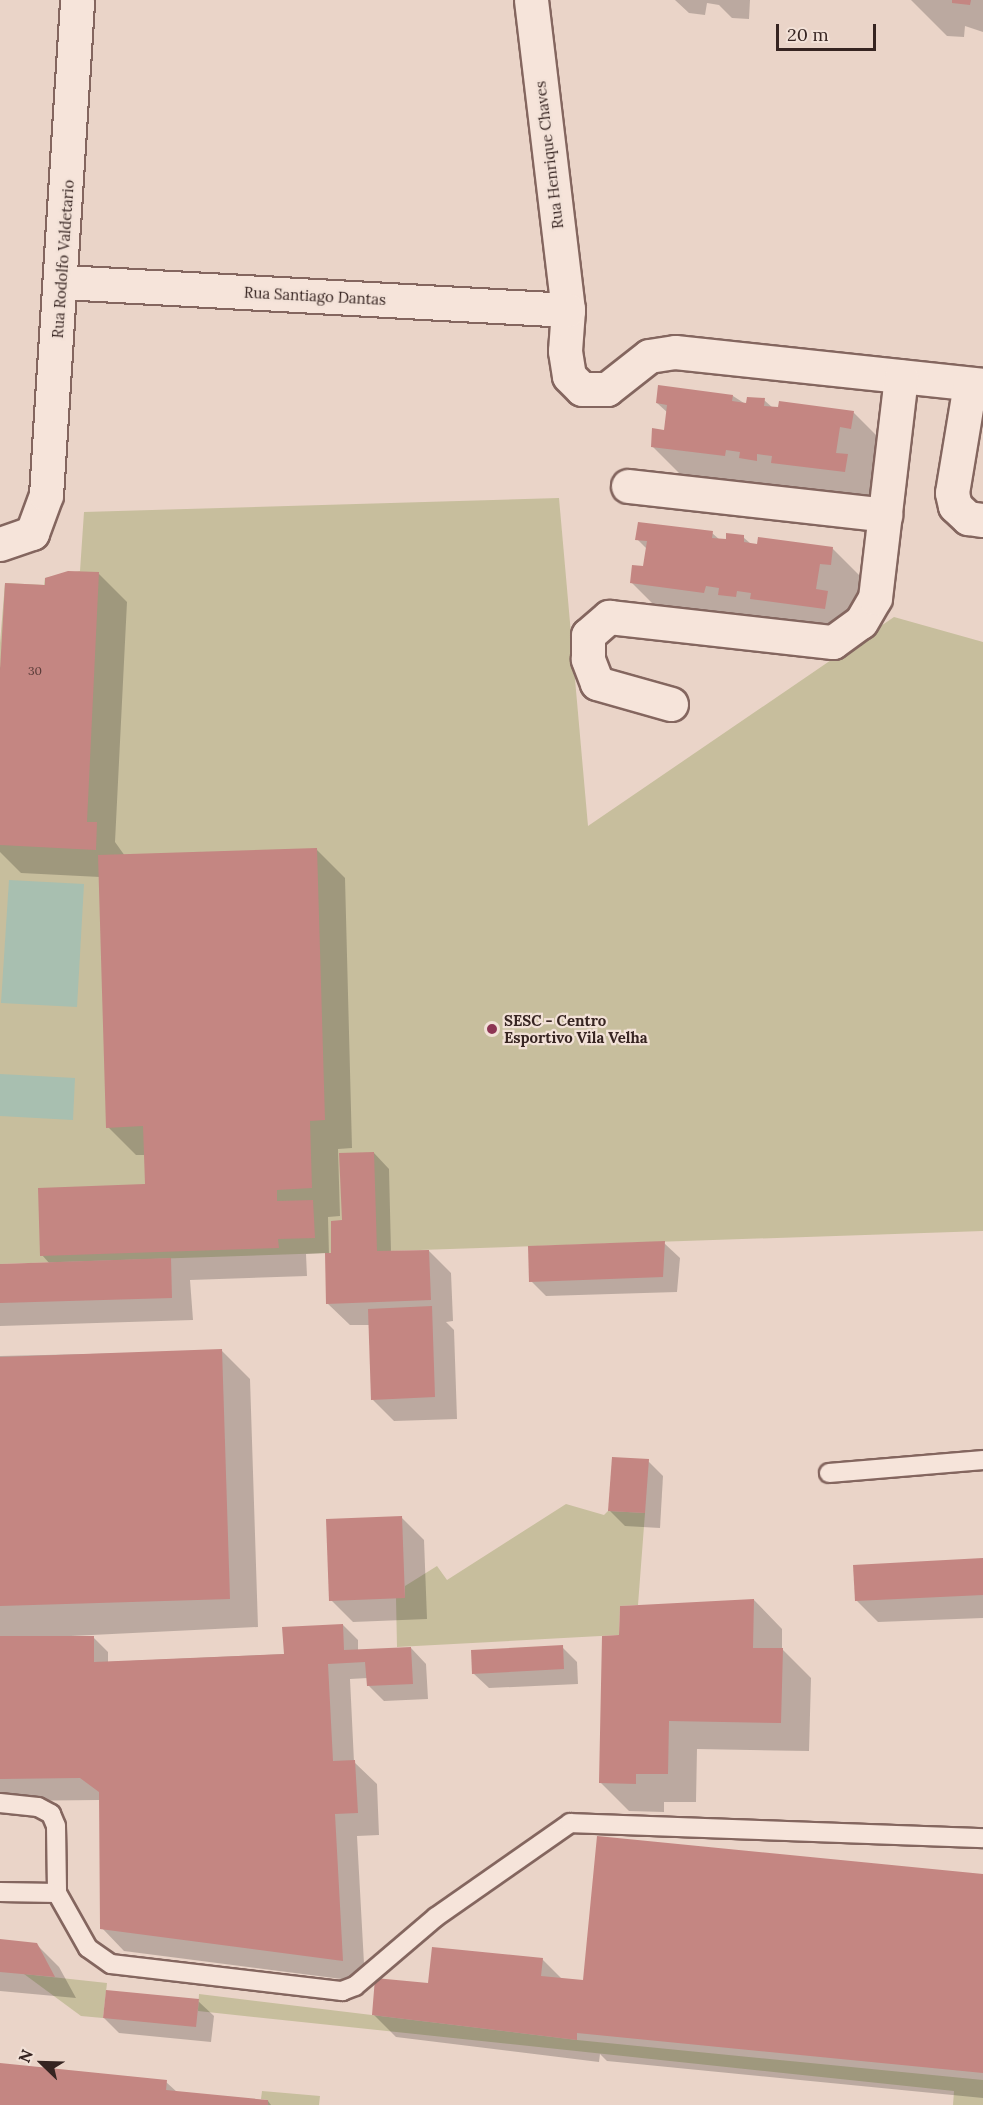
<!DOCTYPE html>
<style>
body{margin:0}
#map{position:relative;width:983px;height:2105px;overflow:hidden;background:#ead4c8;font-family:Lora,serif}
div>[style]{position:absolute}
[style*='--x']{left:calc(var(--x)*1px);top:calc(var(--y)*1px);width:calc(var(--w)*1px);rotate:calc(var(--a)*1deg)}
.green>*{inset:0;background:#c7be9d}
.water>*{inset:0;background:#a8bfb0}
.shadow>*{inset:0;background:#0003}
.building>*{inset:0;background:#c48682}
.roads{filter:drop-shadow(2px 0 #84665f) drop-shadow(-2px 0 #84665f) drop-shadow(0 2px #84665f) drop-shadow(0 -2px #84665f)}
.lane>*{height:18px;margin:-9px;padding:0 9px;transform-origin:9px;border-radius:9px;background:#f6e4da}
.street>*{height:33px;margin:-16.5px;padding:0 16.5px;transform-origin:16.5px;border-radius:16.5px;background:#f6e4da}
.dots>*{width:16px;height:16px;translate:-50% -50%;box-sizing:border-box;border:3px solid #f2e1d7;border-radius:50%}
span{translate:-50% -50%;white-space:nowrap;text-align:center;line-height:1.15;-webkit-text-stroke:4.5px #f2e1d7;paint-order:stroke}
.number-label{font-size:12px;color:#5a3c39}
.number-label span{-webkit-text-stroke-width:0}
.street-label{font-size:15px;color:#362421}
.poi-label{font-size:15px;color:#362421;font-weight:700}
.left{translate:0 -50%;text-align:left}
.north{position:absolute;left:12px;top:2033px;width:60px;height:60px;-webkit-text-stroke:4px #f2e1d7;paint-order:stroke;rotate:293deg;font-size:16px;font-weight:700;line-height:24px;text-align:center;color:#362421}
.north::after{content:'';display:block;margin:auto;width:21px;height:27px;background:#362421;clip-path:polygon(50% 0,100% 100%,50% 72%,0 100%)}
.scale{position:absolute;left:776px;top:24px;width:100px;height:27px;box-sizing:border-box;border:3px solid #362421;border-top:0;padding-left:8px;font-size:18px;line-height:21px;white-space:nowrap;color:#362421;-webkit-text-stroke:4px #f2e1d7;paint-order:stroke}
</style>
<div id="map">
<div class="green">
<div style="clip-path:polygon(559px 498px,588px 826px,894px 617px,983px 642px,983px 1231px,0 1264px,0 643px,5px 583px,44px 585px,45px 578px,80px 571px,84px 512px)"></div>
<div style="clip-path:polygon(566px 1504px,604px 1515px,608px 1511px,645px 1513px,638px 1605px,620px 1606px,619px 1635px,397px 1647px,396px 1598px,405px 1597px,405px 1586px,437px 1566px,447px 1580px)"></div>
<div style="clip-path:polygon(24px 1974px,107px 1983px,103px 2018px,81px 2016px)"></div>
<div style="clip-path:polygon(199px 1994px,577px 2040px,983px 2080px,983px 2105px,953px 2105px,954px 2091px,198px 2011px)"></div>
<div style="clip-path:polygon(262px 2091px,320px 2096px,319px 2105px,268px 2105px,268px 2100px,261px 2099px)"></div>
</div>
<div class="water">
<div style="clip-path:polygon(9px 880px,84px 884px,77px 1007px,1px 1003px)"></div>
<div style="clip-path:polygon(0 1074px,75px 1078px,73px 1120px,0 1116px)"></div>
</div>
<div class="shadow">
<div style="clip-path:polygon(675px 0,750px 0,749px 19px,732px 18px,719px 5px,707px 3px,705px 15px,689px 13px)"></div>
<div style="clip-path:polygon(911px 0,983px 0,983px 32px,965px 26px,964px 37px,947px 36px)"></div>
<div style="clip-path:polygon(733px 396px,747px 405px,764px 400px,773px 408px,853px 412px,891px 450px,883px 509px,690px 484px,652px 446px,665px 431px,668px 413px,657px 403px)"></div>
<div style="clip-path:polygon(712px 533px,720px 540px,743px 537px,751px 544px,832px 548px,870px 586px,862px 646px,669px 620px,632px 583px,644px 568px,647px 549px,637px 539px)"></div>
<div style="clip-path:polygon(99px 574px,127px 602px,115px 842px,125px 856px,316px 849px,345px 878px,352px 1148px,338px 1149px,340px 1216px,328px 1217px,329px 1255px,335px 1254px,343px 1222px,374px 1153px,389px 1169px,391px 1252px,429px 1251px,451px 1273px,453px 1321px,446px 1322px,454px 1330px,457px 1419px,394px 1421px,372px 1399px,370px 1325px,350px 1325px,327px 1303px,326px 1253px,306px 1254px,307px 1276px,190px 1280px,193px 1320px,0 1326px,0 1265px,50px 1264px,42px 1255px,147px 1186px,146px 1155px,136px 1155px,108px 1127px,100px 877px,21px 873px,0 852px,0 668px,46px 587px)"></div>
<div style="clip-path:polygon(664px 1243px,680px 1258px,677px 1292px,546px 1296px,531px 1281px)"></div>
<div style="clip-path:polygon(222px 1351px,250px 1379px,258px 1627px,30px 1638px,93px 1637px,108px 1652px,108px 1662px,285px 1654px,343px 1625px,358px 1640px,358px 1651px,411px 1648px,426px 1664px,428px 1699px,384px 1701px,369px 1686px,368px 1678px,350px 1679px,354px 1762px,377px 1784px,379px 1835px,357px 1836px,365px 1982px,124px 1951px,102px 1928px,100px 1800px,0 1801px,0 1356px)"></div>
<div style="clip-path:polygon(648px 1461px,663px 1476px,660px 1528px,625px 1526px,610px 1511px)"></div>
<div style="clip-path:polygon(402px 1518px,424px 1540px,427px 1619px,353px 1622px,331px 1600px)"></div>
<div style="clip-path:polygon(983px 1560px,983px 1618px,878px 1622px,856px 1600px)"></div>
<div style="clip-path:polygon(754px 1600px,782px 1629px,782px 1649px,811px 1678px,809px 1751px,697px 1749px,696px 1802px,664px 1802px,664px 1812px,629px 1811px,601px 1783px,620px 1636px)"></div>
<div style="clip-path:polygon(562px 1647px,577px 1662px,578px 1684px,489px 1688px,473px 1673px)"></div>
<div style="clip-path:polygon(983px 1876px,983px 2098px,607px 2061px,600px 2054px,599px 2062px,396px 2037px,373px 2014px,430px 1985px,542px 1959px,563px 1980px,584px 1982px)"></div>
<div style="clip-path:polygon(0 1940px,36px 1944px,59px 1967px,76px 1998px,0 1991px)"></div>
<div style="clip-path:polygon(198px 2001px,214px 2016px,211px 2042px,119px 2033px,104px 2018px)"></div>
<div style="clip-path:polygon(0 2065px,166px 2082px,177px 2092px,268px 2101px,271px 2105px,0 2105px)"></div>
</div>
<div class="building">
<div style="clip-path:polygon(952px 0,971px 0,970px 5px,952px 3px)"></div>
<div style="clip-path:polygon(658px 385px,733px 395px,732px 401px,746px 403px,747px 397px,765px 398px,764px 406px,778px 407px,779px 401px,854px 411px,851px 429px,840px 427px,836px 453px,848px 454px,845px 472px,771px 463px,772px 456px,757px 454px,757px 461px,739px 458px,740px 452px,726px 450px,725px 456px,651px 447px,652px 428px,664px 430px,667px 405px,656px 403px)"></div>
<div style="clip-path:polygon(638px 522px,713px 531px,712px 538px,726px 539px,726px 533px,744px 535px,744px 542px,757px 544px,758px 537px,833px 547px,831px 565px,820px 564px,816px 589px,828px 591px,825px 609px,750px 599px,751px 593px,737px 591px,736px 597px,718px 595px,719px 588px,706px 586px,704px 593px,630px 583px,632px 565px,643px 566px,647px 541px,635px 540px)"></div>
<div style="clip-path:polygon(68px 571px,99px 572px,87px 822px,97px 822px,96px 850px,0 845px,0 670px,5px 583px,45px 585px,45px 578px)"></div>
<div style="clip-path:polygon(317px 848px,325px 1120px,310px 1121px,312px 1188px,277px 1190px,277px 1201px,313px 1200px,315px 1238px,278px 1239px,279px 1248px,40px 1256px,38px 1188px,145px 1184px,143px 1126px,106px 1128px,98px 855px)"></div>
<div style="clip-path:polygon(374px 1152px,377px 1251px,429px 1250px,431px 1300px,326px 1304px,325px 1253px,331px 1253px,331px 1221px,342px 1220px,339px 1153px)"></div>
<div style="clip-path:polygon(665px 1241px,663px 1277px,529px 1282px,528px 1246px)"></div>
<div style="clip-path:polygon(171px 1258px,172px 1298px,0 1303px,0 1264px)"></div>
<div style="clip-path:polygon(432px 1306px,435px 1397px,371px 1400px,368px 1309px)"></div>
<div style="clip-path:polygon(222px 1349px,230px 1599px,0 1606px,0 1357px)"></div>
<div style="clip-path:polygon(612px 1457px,649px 1459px,645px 1513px,608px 1511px)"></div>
<div style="clip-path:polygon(402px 1516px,405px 1598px,329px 1601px,326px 1519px)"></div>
<div style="clip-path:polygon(983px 1558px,983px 1595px,855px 1601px,853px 1565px)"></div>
<div style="clip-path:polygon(754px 1599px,753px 1648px,783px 1648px,781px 1723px,669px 1721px,668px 1774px,636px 1774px,636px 1784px,599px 1783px,602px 1636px,619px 1635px,620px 1606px)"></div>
<div style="clip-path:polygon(343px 1624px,344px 1650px,411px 1647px,413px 1684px,367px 1686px,365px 1662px,328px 1664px,333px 1761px,355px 1760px,358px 1813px,335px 1814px,343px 1961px,100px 1929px,99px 1792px,80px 1778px,0 1779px,0 1636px,94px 1636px,94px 1662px,284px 1654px,282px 1627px)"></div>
<div style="clip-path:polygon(563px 1645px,564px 1669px,472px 1674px,471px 1650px)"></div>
<div style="clip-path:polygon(597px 1836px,983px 1874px,983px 2073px,577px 2033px,577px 2040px,372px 2015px,375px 1978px,428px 1983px,432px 1947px,543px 1958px,541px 1976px,583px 1980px)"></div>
<div style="clip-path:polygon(0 1939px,37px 1943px,55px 1977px,0 1972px)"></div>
<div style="clip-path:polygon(106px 1990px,199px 1999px,196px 2027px,103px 2018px)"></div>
<div style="clip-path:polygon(0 2063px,167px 2080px,166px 2090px,268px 2100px,268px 2105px,0 2105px)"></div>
</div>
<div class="roads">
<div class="lane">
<div style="--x:829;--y:1473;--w:155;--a:-4.8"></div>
<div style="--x:0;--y:1803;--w:38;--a:6"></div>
<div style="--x:38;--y:1807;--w:15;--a:28"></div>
<div style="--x:51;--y:1814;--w:13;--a:67"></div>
<div style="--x:56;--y:1826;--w:67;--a:89.1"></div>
<div style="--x:57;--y:1893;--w:57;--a:-179"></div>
<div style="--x:57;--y:1893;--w:63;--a:60.6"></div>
<div style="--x:88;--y:1948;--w:28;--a:35"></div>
<div style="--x:111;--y:1964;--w:233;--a:6.7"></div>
<div style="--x:342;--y:1991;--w:14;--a:-21"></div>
<div style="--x:355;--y:1986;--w:106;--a:-40.4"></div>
<div style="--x:436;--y:1917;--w:164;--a:-35"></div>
<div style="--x:570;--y:1823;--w:413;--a:2.1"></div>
</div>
<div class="street">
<div style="--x:531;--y:0;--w:312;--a:83.2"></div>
<div style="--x:568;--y:310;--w:41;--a:94.2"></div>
<div style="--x:565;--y:351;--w:25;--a:81"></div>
<div style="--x:569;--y:376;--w:18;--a:45"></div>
<div style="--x:582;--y:389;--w:25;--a:0"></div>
<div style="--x:607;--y:389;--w:53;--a:-38.2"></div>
<div style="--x:649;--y:356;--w:26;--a:-9"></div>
<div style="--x:675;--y:352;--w:310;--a:6.1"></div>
<div style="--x:63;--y:282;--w:506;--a:3.17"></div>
<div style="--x:970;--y:384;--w:110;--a:99.4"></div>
<div style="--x:952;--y:493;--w:13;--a:77"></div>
<div style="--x:955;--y:506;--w:18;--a:43"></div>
<div style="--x:968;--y:518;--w:15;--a:8"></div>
<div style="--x:628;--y:486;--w:259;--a:6.4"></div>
<div style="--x:0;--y:544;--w:34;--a:-19"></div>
<div style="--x:32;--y:533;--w:40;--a:-69.8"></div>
<div style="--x:46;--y:495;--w:496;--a:-86.4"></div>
<div style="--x:671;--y:704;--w:77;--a:-164.2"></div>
<div style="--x:597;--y:683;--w:26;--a:-111"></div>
<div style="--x:588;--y:659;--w:24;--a:-90"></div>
<div style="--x:588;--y:635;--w:28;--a:-41"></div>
<div style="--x:609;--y:617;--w:225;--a:6.4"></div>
<div style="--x:833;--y:642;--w:34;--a:-36"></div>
<div style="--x:861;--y:622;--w:28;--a:-60"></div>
<div style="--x:875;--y:598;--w:223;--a:-83.3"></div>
</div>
</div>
<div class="dots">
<div style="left:492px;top:1029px;background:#8d3554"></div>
</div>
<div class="number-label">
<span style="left:35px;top:671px">30</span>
</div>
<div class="street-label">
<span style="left:549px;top:155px;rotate:-97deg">Rua Henrique Chaves</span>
<span style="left:63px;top:259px;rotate:-86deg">Rua Rodolfo Valdetario</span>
<span style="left:315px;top:296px;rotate:3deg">Rua Santiago Dantas</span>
</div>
<div class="poi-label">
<span class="left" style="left:504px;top:1029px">SESC - Centro<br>Esportivo Vila Velha</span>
</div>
<div class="north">N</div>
<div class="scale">20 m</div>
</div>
